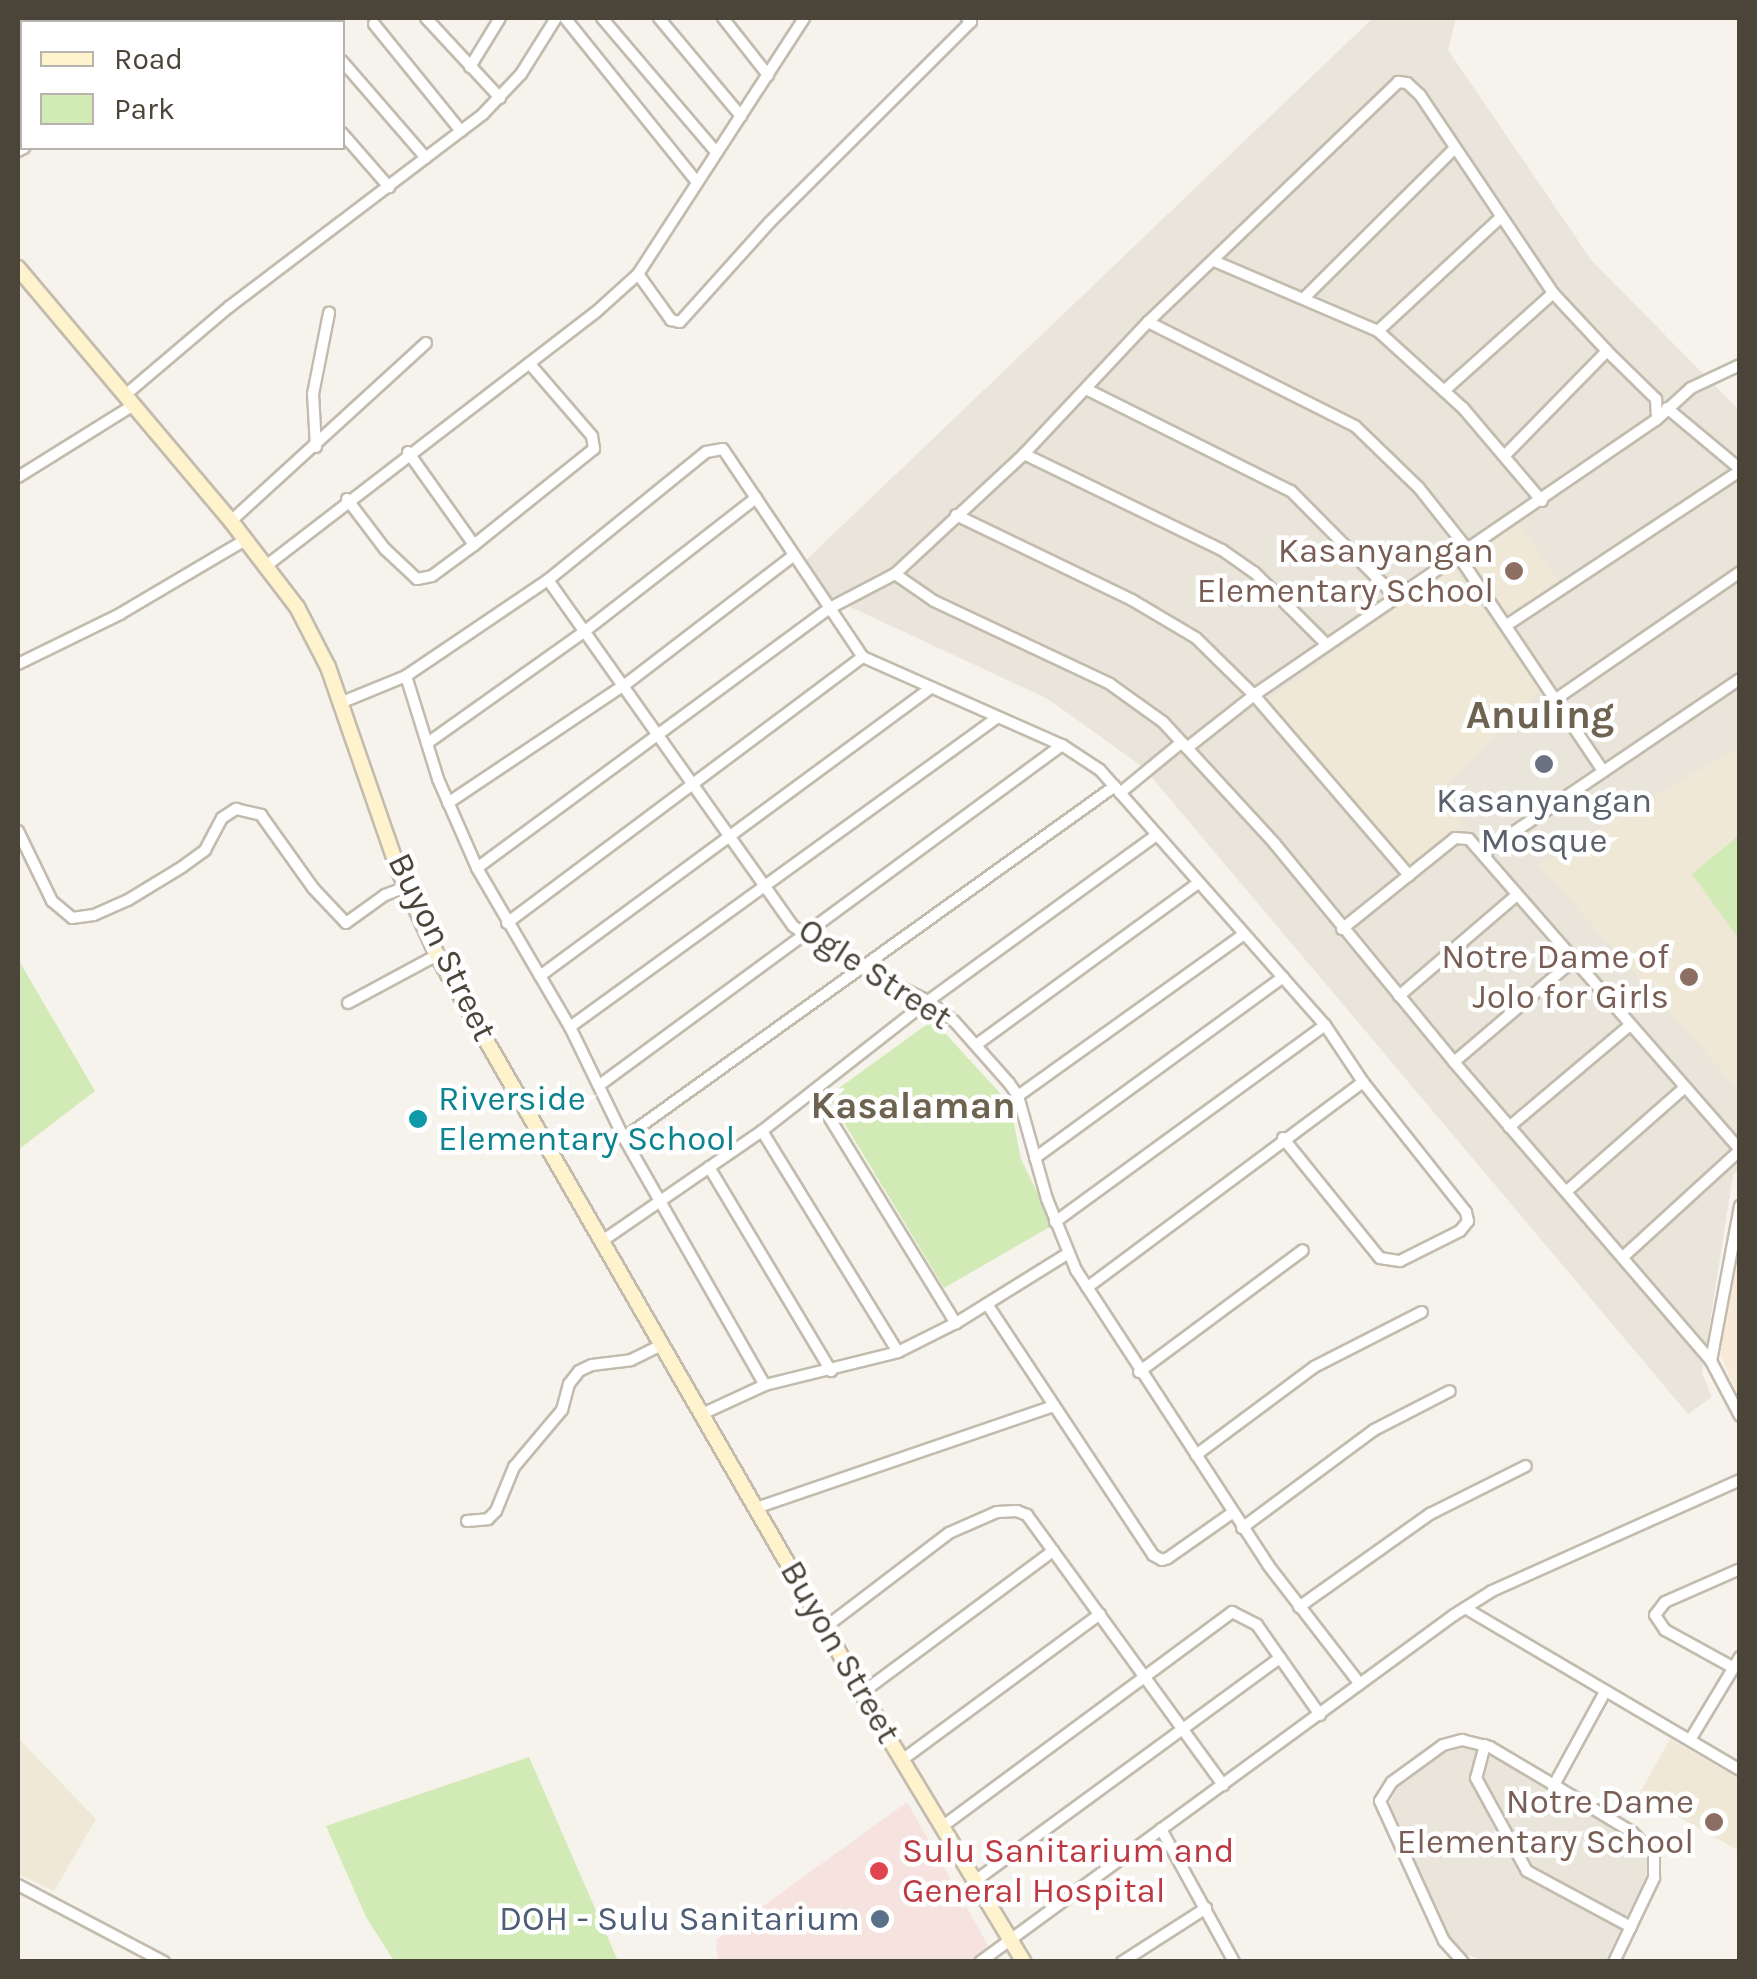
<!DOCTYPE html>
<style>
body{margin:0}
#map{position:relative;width:1757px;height:1979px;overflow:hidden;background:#f6f3ec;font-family:Karla,sans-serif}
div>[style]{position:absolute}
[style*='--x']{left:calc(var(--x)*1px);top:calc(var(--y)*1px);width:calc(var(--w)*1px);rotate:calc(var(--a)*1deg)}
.residential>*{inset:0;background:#eae5da}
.commercial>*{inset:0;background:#f7ead8}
.education>*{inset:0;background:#efe8d6}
.medical>*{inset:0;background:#f6e3e0}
.green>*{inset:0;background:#d2eab5}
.roads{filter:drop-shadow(2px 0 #c2bbae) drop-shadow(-2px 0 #c2bbae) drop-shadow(0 2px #c2bbae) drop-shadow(0 -2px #c2bbae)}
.street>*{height:10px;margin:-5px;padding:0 5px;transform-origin:5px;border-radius:5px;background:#fff}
.secondary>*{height:14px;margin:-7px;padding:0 7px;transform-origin:7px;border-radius:7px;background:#fff3cd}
.dots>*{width:28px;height:28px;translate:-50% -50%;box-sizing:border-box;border:5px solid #fff;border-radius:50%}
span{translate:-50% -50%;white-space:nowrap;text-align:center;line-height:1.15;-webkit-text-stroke:9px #fff;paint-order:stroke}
.education-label{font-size:35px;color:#785e54}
.right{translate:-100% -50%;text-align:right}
.worship-label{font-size:35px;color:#5b616d}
.street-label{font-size:35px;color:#4b4439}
.culture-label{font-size:35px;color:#0d838f}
.left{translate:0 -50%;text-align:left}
.health-label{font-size:35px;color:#be3a42}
.service-label{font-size:35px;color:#4e5e75}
.neighbourhood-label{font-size:38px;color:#6e6250;font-weight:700}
.quarter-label{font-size:40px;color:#6e6250;font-weight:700}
.frame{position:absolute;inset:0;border:20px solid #4b4439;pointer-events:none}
.legend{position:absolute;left:20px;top:20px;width:325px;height:130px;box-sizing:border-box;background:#fff;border:2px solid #b7b4b0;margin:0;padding:12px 18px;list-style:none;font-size:30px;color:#4b4439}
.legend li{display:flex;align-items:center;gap:20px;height:50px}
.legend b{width:50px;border:2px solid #b7b4b0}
</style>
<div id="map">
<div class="residential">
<div style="clip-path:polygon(1373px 18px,1456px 18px,1448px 50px,1592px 261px,1739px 410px,1740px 1169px,1733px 1175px,1702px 1373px,1712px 1397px,1688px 1414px,1143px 767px,1048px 699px,831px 598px,804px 562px)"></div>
<div style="clip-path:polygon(1457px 1745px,1493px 1754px,1632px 1837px,1649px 1857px,1646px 1877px,1605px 1961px,1484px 1961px,1461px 1952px,1450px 1938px,1387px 1809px,1399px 1784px)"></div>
</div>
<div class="commercial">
<div style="clip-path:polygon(1739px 1245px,1740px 1398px,1739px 1398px,1720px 1354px)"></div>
</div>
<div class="education">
<div style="clip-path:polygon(1519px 523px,1560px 583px,1509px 618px,1468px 559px)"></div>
<div style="clip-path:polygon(1453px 567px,1540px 689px,1440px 792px,1463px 824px,1408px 865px,1265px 702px)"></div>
<div style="clip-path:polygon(1739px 747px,1739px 1090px,1538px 864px)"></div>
<div style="clip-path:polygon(18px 1738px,96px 1819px,54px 1891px,18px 1874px)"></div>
<div style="clip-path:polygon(1670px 1739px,1739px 1779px,1739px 1851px,1639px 1794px)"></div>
</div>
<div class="medical">
<div style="clip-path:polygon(907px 1802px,989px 1947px,970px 1961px,718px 1961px,716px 1940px)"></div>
</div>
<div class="green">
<div style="clip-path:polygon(1739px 835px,1739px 939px,1692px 874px)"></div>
<div style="clip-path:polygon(18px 959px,95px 1091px,18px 1150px)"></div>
<div style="clip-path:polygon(933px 1020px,1010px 1104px,1021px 1159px,1053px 1225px,944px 1288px,828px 1096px)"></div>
<div style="clip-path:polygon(529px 1757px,618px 1961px,394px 1961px,366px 1917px,326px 1826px)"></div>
</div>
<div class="roads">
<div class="street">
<div style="--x:88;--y:18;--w:5;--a:53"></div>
<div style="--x:426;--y:18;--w:109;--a:47.2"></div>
<div style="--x:565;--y:18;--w:211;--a:51.2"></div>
<div style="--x:602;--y:18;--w:177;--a:49.6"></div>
<div style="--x:659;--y:18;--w:128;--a:50.1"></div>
<div style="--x:723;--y:18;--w:73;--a:51.7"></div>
<div style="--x:168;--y:22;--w:9;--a:-27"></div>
<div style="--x:374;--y:24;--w:138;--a:50.9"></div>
<div style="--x:342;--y:61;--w:128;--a:49.1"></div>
<div style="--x:470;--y:67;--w:57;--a:-58.5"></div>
<div style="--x:342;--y:133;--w:72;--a:49"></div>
<div style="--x:18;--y:151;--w:7;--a:-27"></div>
<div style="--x:1214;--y:261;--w:178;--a:23.1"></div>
<div style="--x:1378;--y:331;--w:115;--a:42.2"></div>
<div style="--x:1463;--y:408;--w:122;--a:49.7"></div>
<div style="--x:638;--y:274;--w:57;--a:54.3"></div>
<div style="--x:671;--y:320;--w:9;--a:13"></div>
<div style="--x:680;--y:322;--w:133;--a:-48"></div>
<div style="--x:769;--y:223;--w:285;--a:-44.9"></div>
<div style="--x:971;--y:22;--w:6;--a:-135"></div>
<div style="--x:1304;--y:298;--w:211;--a:-44.8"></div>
<div style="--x:1148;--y:322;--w:232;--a:26.7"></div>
<div style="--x:1355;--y:426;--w:89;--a:44.1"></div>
<div style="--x:1419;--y:488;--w:80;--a:51.6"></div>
<div style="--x:1378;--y:331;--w:165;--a:-42.8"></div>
<div style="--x:1607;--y:351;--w:69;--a:44.4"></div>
<div style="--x:1656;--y:399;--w:19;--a:87"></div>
<div style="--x:1086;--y:389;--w:229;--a:26.5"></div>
<div style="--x:1291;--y:491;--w:151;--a:45.3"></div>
<div style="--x:1445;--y:390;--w:145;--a:-41.9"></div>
<div style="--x:124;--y:396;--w:138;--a:-40.3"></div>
<div style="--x:229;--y:307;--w:319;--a:-37.2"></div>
<div style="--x:483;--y:114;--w:55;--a:-46.5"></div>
<div style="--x:521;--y:74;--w:66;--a:-58"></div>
<div style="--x:1667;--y:408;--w:95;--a:39.9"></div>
<div style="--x:316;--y:447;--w:53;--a:-93.2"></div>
<div style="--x:313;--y:394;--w:83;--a:-78.8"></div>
<div style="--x:408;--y:452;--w:114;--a:54.6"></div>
<div style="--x:1024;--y:454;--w:220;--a:25.9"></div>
<div style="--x:1222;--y:550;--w:39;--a:35"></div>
<div style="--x:1254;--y:572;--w:103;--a:45"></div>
<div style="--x:18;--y:477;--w:134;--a:-31.9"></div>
<div style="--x:347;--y:499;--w:63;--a:52.8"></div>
<div style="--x:385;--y:549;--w:44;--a:43.2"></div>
<div style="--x:417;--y:579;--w:15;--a:-11"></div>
<div style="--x:432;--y:576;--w:52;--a:-36.4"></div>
<div style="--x:474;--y:545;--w:154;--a:-38.7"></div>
<div style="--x:594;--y:449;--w:13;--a:-99"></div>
<div style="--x:592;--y:436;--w:96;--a:-130.8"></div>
<div style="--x:956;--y:515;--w:195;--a:25.8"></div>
<div style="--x:1132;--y:600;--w:74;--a:30.7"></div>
<div style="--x:1196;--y:638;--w:81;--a:44.5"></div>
<div style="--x:1254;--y:695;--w:238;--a:49.3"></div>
<div style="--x:231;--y:521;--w:264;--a:-42.4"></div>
<div style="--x:1460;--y:558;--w:257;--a:56.1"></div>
<div style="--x:266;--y:566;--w:416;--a:-37.6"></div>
<div style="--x:596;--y:312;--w:57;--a:-42.1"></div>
<div style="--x:638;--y:274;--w:305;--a:-57"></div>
<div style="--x:895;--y:574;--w:47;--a:34.7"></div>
<div style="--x:934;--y:601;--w:195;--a:25.2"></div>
<div style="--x:1110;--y:684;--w:65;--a:35.6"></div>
<div style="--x:1163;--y:722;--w:166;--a:47.4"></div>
<div style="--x:1275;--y:844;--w:282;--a:50.6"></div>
<div style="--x:1454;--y:1062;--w:394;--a:49.3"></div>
<div style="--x:1711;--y:1361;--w:62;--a:62.2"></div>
<div style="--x:548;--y:580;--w:424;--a:54.7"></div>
<div style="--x:793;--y:926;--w:37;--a:36"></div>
<div style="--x:823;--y:948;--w:118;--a:26.8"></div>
<div style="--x:928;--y:1001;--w:33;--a:38"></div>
<div style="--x:954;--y:1021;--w:83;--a:48.4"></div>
<div style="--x:1009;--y:1083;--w:16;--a:55"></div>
<div style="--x:1018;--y:1096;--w:107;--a:74.3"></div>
<div style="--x:1047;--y:1199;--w:77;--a:67.8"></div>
<div style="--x:1076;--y:1270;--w:352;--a:56.9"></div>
<div style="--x:1268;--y:1565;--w:150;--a:52.3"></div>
<div style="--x:1507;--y:625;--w:279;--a:-33.5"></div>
<div style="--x:18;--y:664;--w:114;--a:-26.1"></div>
<div style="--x:120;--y:614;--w:145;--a:-30.6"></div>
<div style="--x:406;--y:676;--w:108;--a:72.7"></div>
<div style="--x:438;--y:779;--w:97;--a:66.3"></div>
<div style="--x:477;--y:868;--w:184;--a:59.7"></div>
<div style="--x:570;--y:1027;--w:123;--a:64.1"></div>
<div style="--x:624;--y:1138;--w:284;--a:60.3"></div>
<div style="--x:1556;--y:699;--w:224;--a:-34.6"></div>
<div style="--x:340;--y:703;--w:71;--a:-22.2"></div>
<div style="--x:406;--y:676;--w:171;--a:-34.1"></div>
<div style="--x:548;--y:580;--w:203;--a:-39"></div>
<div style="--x:706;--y:452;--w:17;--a:-10"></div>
<div style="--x:723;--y:449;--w:251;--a:56.1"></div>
<div style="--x:863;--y:657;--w:218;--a:23.9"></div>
<div style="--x:1062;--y:745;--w:45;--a:33.3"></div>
<div style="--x:1100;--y:770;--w:340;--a:48.6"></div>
<div style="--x:1325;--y:1025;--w:69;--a:56.3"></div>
<div style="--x:1363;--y:1082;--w:344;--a:143.3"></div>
<div style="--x:429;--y:742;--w:191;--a:-35.4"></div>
<div style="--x:585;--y:631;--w:217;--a:-37.9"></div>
<div style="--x:1187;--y:748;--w:85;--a:-38.3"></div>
<div style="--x:1254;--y:695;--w:487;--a:-34.4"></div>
<div style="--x:1656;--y:420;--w:47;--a:-42.4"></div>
<div style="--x:1691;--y:388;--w:54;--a:-25.1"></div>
<div style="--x:1120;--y:793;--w:80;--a:-39.4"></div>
<div style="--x:448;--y:803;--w:214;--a:-33.8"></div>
<div style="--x:626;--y:684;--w:212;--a:-37.5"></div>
<div style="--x:18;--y:831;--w:78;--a:64.1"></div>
<div style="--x:52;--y:901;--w:26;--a:40"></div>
<div style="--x:72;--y:918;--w:22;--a:-8"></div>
<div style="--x:94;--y:915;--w:37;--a:-24"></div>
<div style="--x:128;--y:900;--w:63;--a:-31.4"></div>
<div style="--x:182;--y:867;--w:29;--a:-36"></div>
<div style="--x:205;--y:850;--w:36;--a:-62"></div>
<div style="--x:222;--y:818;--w:17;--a:-33"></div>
<div style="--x:236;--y:809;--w:26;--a:13"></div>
<div style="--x:261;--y:815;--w:90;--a:54.5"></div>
<div style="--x:313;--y:888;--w:48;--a:46.7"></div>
<div style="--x:346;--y:923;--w:48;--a:-35.7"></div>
<div style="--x:385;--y:895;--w:22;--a:-21"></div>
<div style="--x:1483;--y:853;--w:310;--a:-34.1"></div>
<div style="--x:477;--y:868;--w:436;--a:-36.4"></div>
<div style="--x:828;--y:609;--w:76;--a:-27.6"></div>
<div style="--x:895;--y:574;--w:176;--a:-42.9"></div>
<div style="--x:1024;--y:454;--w:181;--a:-46.8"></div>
<div style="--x:1148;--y:322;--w:347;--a:-43.8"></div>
<div style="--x:1398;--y:82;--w:9;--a:6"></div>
<div style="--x:1407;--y:83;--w:18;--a:43"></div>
<div style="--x:1420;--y:95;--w:239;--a:56.1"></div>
<div style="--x:1553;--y:293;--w:79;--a:47"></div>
<div style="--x:1607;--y:351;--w:144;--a:134.4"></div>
<div style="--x:507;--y:923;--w:444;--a:-36.8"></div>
<div style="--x:1342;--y:929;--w:145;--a:-38.8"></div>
<div style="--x:1455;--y:838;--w:14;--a:4"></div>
<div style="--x:1469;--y:839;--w:413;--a:48.9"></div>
<div style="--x:540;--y:976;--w:485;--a:-36.4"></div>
<div style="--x:1399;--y:996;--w:155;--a:-40.6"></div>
<div style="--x:348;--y:1003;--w:101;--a:-28.3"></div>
<div style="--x:570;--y:1027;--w:528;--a:-35.92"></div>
<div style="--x:976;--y:1045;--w:275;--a:-36.1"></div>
<div style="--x:1454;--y:1062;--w:157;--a:-40.4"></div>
<div style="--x:601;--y:1084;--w:572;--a:-36.33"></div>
<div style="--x:813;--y:1091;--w:273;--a:58.4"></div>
<div style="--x:1018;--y:1096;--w:278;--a:-35.6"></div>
<div style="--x:1509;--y:1127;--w:158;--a:-40.1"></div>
<div style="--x:762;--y:1131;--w:259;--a:58.4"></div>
<div style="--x:624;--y:1138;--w:604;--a:-35.64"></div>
<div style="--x:1283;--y:1138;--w:154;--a:51.1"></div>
<div style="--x:1380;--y:1258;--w:20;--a:9"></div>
<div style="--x:1400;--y:1261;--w:67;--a:-26.6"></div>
<div style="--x:1460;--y:1231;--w:13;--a:-51"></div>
<div style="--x:1468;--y:1221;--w:9;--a:-103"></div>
<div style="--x:1466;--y:1212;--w:166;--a:-128.4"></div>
<div style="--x:1035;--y:1158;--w:307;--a:-36.1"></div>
<div style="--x:709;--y:1167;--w:238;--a:59.1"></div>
<div style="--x:1567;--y:1191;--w:154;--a:-41.3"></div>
<div style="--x:1055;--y:1222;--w:334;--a:-36.1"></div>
<div style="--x:605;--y:1239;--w:191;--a:-34.5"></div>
<div style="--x:762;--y:1131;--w:211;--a:-38.1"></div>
<div style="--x:928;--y:1001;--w:281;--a:-36"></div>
<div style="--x:1623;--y:1257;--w:159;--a:-42.4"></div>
<div style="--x:987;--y:1304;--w:301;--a:56.5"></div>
<div style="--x:1153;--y:1555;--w:10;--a:29"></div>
<div style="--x:1162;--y:1560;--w:6;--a:-18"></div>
<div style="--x:1168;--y:1558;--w:78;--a:-35.1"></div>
<div style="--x:1711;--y:1361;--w:158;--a:-79.4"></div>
<div style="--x:1139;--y:1372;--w:204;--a:-36.6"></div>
<div style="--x:702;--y:1414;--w:69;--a:-24.7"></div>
<div style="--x:765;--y:1385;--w:137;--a:-13.9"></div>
<div style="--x:898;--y:1352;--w:65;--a:-26.6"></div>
<div style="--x:956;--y:1323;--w:131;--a:-31.9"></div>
<div style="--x:1196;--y:1455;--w:147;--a:-36.7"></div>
<div style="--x:1314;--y:1367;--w:121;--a:-27"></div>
<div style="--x:756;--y:1508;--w:315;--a:-18.9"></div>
<div style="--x:467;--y:1521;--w:21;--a:-5"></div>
<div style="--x:488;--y:1519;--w:11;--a:-45"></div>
<div style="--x:496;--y:1511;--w:48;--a:-67.8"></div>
<div style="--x:514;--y:1467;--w:75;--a:-49.9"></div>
<div style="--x:562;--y:1410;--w:27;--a:-75"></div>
<div style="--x:569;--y:1384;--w:16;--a:-52"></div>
<div style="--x:579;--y:1371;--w:14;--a:-25"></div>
<div style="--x:592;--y:1365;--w:39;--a:-7"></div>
<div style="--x:631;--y:1360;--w:34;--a:-26"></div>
<div style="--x:1242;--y:1528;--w:164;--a:-36.6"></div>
<div style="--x:1374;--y:1430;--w:85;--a:-27.2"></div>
<div style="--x:1299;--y:1607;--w:161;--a:-35.4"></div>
<div style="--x:1430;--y:1514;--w:107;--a:-26.6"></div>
<div style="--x:1465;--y:1608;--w:319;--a:30.5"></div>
<div style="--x:827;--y:1626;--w:153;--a:-37.3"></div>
<div style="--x:949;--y:1533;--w:52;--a:-23.6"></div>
<div style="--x:997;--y:1512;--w:20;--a:-3"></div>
<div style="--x:1017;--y:1511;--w:11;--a:22"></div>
<div style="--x:1027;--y:1515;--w:334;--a:54"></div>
<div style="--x:1734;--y:1668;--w:79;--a:-151.2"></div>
<div style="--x:1665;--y:1630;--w:18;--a:-124"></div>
<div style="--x:1655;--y:1615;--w:16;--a:-52"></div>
<div style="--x:1665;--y:1602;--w:82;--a:-23.7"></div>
<div style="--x:863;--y:1692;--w:237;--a:-36.6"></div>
<div style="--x:1690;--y:1740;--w:97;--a:-58.9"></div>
<div style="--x:1485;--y:1745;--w:34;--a:105"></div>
<div style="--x:1476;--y:1778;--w:106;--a:61.3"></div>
<div style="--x:1527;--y:1871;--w:118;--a:28.3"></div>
<div style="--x:902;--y:1760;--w:246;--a:-36.4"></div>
<div style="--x:1554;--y:1785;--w:106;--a:-61.3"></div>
<div style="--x:943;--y:1826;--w:360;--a:-36.5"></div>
<div style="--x:1232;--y:1612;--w:28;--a:27"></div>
<div style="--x:1257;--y:1625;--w:110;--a:55"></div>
<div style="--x:1161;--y:1829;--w:152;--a:61.2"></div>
<div style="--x:975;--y:1881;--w:378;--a:-36.2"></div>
<div style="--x:18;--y:1885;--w:165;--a:27.8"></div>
<div style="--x:980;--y:1962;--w:587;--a:-36.21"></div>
<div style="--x:1454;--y:1615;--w:45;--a:-32.3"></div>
<div style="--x:1492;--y:1591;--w:272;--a:-24.1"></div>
<div style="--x:1122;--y:1962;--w:100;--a:-32.7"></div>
<div style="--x:1463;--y:1962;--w:28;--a:-132"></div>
<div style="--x:1444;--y:1941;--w:154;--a:-114.6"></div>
<div style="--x:1380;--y:1801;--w:22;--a:-58"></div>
<div style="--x:1392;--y:1782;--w:63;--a:-36"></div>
<div style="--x:1443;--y:1745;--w:20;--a:-15"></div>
<div style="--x:1462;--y:1740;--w:29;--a:14"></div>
<div style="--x:1490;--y:1747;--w:74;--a:30.7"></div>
<div style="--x:1554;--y:1785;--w:91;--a:31.1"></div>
<div style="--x:1632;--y:1832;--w:32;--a:46"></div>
<div style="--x:1654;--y:1855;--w:23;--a:90"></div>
<div style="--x:1654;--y:1878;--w:93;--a:115.5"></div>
</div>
<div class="secondary">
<div style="--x:18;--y:268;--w:331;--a:49.9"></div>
<div style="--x:231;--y:521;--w:108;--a:52.5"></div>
<div style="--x:297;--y:607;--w:68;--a:62.7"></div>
<div style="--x:328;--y:667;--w:214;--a:70.9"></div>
<div style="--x:398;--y:869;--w:94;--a:65.6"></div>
<div style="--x:437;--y:955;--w:885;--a:60.05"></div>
<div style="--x:879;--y:1722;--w:280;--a:58.9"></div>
</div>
</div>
<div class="dots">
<div style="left:1514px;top:571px;background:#8d6e63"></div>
<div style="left:1544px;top:764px;background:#6b7280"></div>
<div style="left:1689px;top:977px;background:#8d6e63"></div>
<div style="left:418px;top:1119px;background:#0f9aa8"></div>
<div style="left:1714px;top:1822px;background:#8d6e63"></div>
<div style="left:879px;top:1871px;background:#e0444e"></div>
<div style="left:880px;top:1919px;background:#5c6f8a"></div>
</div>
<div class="education-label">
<span class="right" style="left:1494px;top:571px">Kasanyangan<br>Elementary School</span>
<span class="right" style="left:1669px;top:977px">Notre Dame of<br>Jolo for Girls</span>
<span class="right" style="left:1694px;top:1822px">Notre Dame<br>Elementary School</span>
</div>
<div class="worship-label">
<span style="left:1544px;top:821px">Kasanyangan<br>Mosque</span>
</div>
<div class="street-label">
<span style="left:442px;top:947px;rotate:64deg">Buyon Street</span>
<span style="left:875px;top:974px;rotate:33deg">Ogle Street</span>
<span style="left:840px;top:1652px;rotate:60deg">Buyon Street</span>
</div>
<div class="culture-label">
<span class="left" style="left:438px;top:1119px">Riverside<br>Elementary School</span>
</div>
<div class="health-label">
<span class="left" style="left:902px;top:1871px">Sulu Sanitarium and<br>General Hospital</span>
</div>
<div class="service-label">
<span class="right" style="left:860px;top:1919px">DOH - Sulu Sanitarium</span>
</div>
<div class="neighbourhood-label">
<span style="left:913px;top:1106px">Kasalaman</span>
</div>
<div class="quarter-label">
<span style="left:1540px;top:715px">Anuling</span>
</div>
<div class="frame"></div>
<ul class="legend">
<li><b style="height:12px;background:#fff3cd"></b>Road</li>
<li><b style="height:28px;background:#d2eab5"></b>Park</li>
</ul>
</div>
